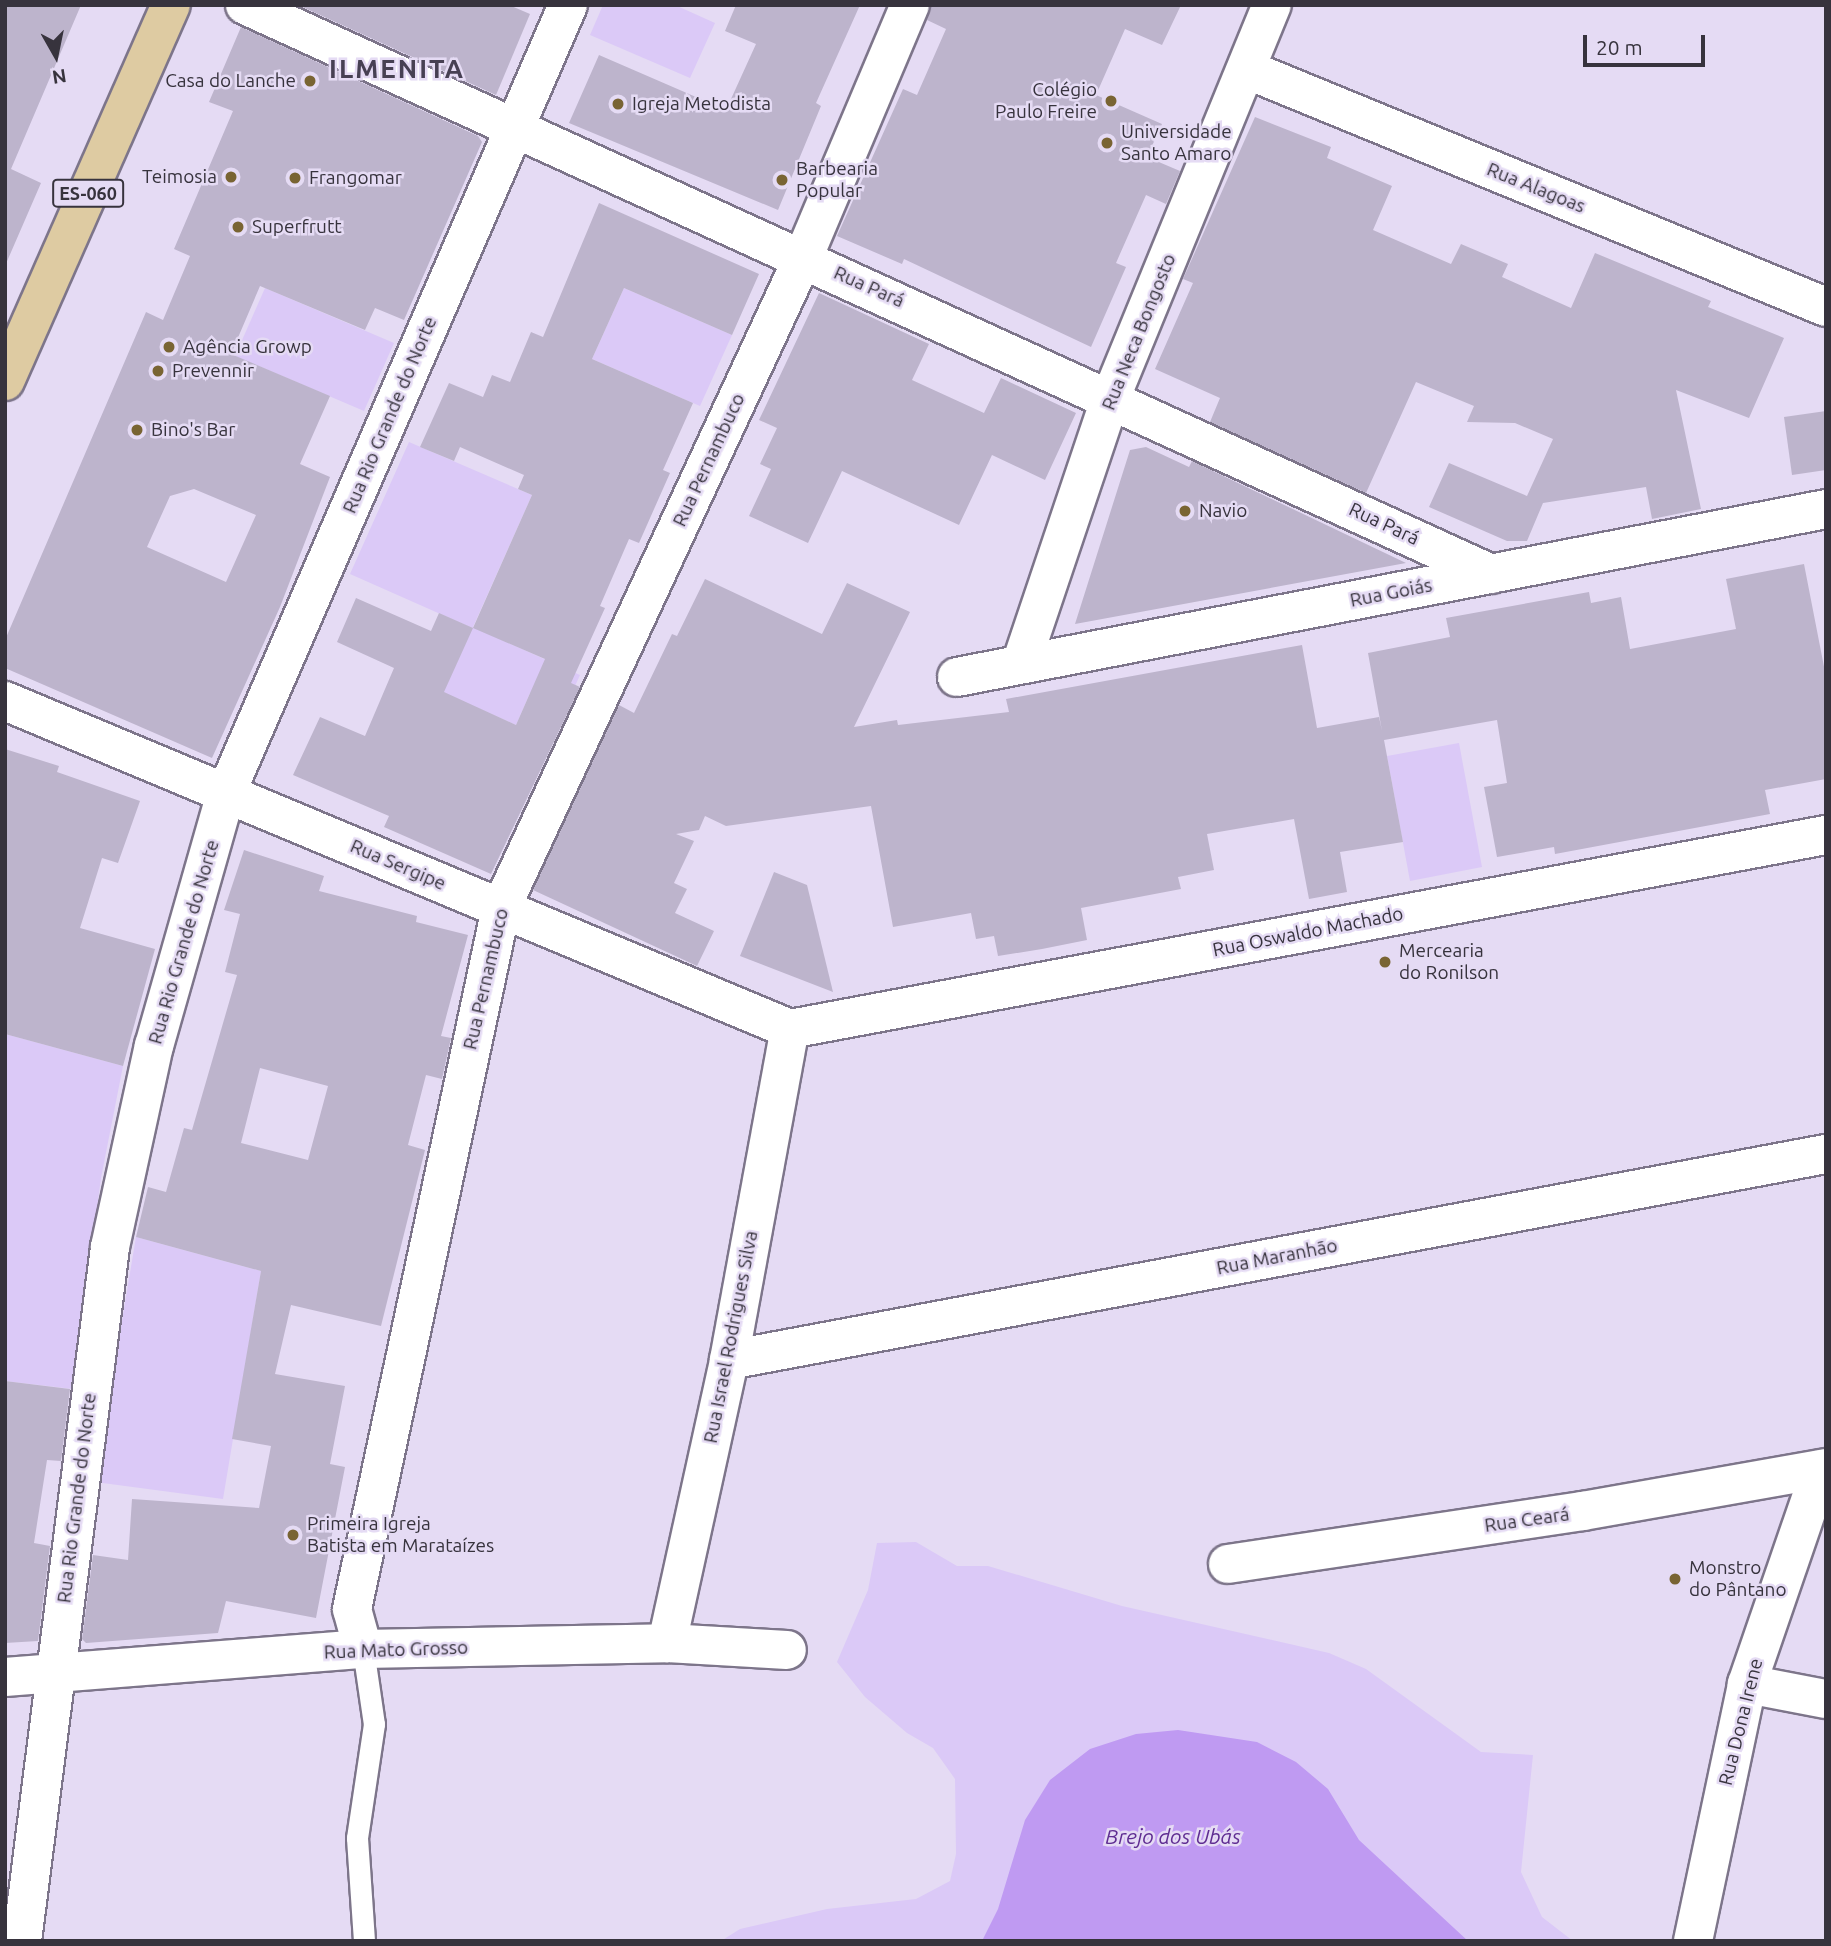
<!DOCTYPE html>
<meta charset="utf-8">
<style>
body{margin:0}
#map{position:relative;width:1831px;height:1946px;overflow:hidden;background:#e5dbf4;font-family:Ubuntu,sans-serif}
div>[style]{position:absolute}
[style*='--x']{left:calc(var(--x)*1px);top:calc(var(--y)*1px);width:calc(var(--w)*1px);rotate:calc(var(--a)*1deg)}
.green>*{inset:0;background:#dbc9f7}
.water>*{inset:0;background:#bf9af2}
.building>*{inset:0;background:#bdb4cc}
.roads{filter:drop-shadow(2px 0 #7d758a) drop-shadow(-2px 0 #7d758a) drop-shadow(0 2px #7d758a) drop-shadow(0 -2px #7d758a)}
.service>*{height:21px;margin:-10.5px;padding:0 10.5px;transform-origin:10.5px;border-radius:10.5px;background:#fff}
.minor>*{height:38px;margin:-19px;padding:0 19px;transform-origin:19px;border-radius:19px;background:#fff}
.primary>*{height:38px;margin:-19px;padding:0 19px;transform-origin:19px;border-radius:19px;background:#decba2}
.dots>*{width:19px;height:19px;translate:-50% -50%;box-sizing:border-box;border:4px solid #e5dbf4;border-radius:50%}
span{translate:-50% -50%;white-space:nowrap;text-align:center;line-height:1.15;-webkit-text-stroke:5px #e5dbf4;paint-order:stroke}
.shield-label span{padding:2px 5px;background:#e5dbf4;border:2px solid;border-radius:5px;-webkit-text-stroke-width:0}
.shield-label{font-size:18px;color:#37333d;font-weight:700}
.poi-label{font-size:19px;color:#37333d}
.right{translate:-100% -50%;text-align:right}
.left{translate:0 -50%;text-align:left}
.street-label{font-size:19px;color:#37333d}
.water-label{font-size:21px;color:#5f2d92;font-style:italic}
.district-label{font-size:26px;color:#474053;font-weight:700;letter-spacing:2px}
.frame{position:absolute;inset:0;border:7px solid #37333d;pointer-events:none}
.north{position:absolute;left:21px;top:21px;width:70px;height:70px;-webkit-text-stroke:5px #e5dbf4;paint-order:stroke;rotate:171deg;font-size:19px;font-weight:700;line-height:28px;text-align:center;color:#37333d}
.north::after{content:'';display:block;margin:auto;width:24px;height:32px;background:#37333d;clip-path:polygon(50% 0,100% 100%,50% 72%,0 100%)}
.scale{position:absolute;left:1583px;top:35px;width:122px;height:32px;box-sizing:border-box;border:4px solid #37333d;border-top:0;padding-left:9px;font-size:21px;line-height:24px;white-space:nowrap;color:#37333d;-webkit-text-stroke:5px #e5dbf4;paint-order:stroke}
</style>
<div id="map">
<div class="green">
<div style="clip-path:polygon(603px 5px,675px 5px,715px 23px,690px 78px,590px 35px)"></div>
<div style="clip-path:polygon(265px 288px,394px 343px,364px 411px,235px 356px)"></div>
<div style="clip-path:polygon(624px 288px,732px 335px,700px 406px,592px 359px)"></div>
<div style="clip-path:polygon(409px 442px,532px 495px,473px 627px,580px 675px,565px 708px,530px 693px,516px 725px,443px 693px,472px 628px,350px 574px)"></div>
<div style="clip-path:polygon(1459px 743px,1482px 867px,1410px 881px,1387px 756px)"></div>
<div style="clip-path:polygon(5px 1034px,123px 1066px,101px 1178px,73px 1389px,5px 1381px)"></div>
<div style="clip-path:polygon(136px 1237px,261px 1271px,223px 1499px,95px 1482px)"></div>
<div style="clip-path:polygon(916px 1542px,957px 1566px,988px 1566px,1122px 1606px,1329px 1653px,1366px 1669px,1481px 1752px,1533px 1755px,1521px 1872px,1542px 1917px,1573px 1941px,721px 1941px,740px 1929px,827px 1909px,916px 1899px,950px 1881px,956px 1854px,955px 1779px,933px 1748px,907px 1733px,865px 1697px,837px 1662px,868px 1590px,877px 1543px)"></div>
</div>
<div class="water">
<div style="clip-path:polygon(1178px 1730px,1257px 1742px,1296px 1762px,1328px 1789px,1359px 1840px,1468px 1941px,982px 1941px,998px 1909px,1025px 1820px,1050px 1780px,1090px 1749px,1136px 1734px)"></div>
</div>
<div class="building">
<div style="clip-path:polygon(5px 5px,81px 5px,11px 169px,41px 183px,5px 266px)"></div>
<div style="clip-path:polygon(298px 5px,509px 5px,530px 14px,496px 95px)"></div>
<div style="clip-path:polygon(736px 5px,860px 5px,816px 103px,821px 106px,778px 210px,569px 123px,599px 55px,726px 110px,756px 44px,725px 31px)"></div>
<div style="clip-path:polygon(931px 5px,1181px 5px,1162px 45px,1125px 29px,1096px 95px,1162px 124px,1147px 157px,1180px 171px,1166px 204px,1146px 195px,1116px 263px,1126px 267px,1091px 347px,904px 259px,902px 264px,837px 236px,903px 89px,917px 95px,946px 29px,927px 20px)"></div>
<div style="clip-path:polygon(evenodd,241px 27px,478px 136px,482px 142px,404px 320px,375px 308px,365px 330px,260px 286px,231px 354px,330px 396px,300px 464px,330px 477px,280px 607px,212px 758px,5px 668px,5px 640px,146px 312px,163px 320px,190px 256px,174px 249px,233px 111px,209px 102px,241px 27px,194px 489px,256px 515px,226px 582px,147px 547px,170px 496px,194px 489px)"></div>
<div style="clip-path:polygon(1255px 117px,1331px 147px,1327px 158px,1392px 186px,1373px 230px,1451px 264px,1461px 244px,1508px 264px,1502px 277px,1571px 308px,1595px 253px,1711px 301px,1708px 307px,1784px 338px,1749px 418px,1676px 390px,1701px 509px,1652px 519px,1646px 487px,1543px 503px,1527px 541px,1507px 541px,1429px 507px,1449px 463px,1527px 496px,1553px 439px,1515px 423px,1467px 422px,1474px 406px,1416px 382px,1366px 493px,1210px 422px,1220px 398px,1155px 369px,1193px 283px,1183px 279px)"></div>
<div style="clip-path:polygon(evenodd,599px 203px,759px 274px,732px 335px,624px 288px,592px 359px,693px 403px,663px 470px,670px 473px,639px 543px,629px 539px,600px 606px,605px 608px,571px 683px,580px 687px,491px 874px,384px 827px,389px 816px,293px 775px,320px 717px,365px 736px,394px 668px,337px 642px,356px 598px,431px 631px,439px 613px,473px 628px,532px 495px,518px 489px,524px 475px,460px 447px,454px 461px,420px 447px,449px 383px,483px 397px,492px 375px,510px 382px,531px 332px,543px 337px,599px 203px,473px 628px,545px 659px,516px 725px,444px 692px,473px 628px)"></div>
<div style="clip-path:polygon(819px 293px,929px 344px,912px 380px,984px 413px,1001px 378px,1076px 413px,1045px 480px,992px 455px,959px 525px,842px 471px,808px 543px,749px 516px,771px 469px,760px 464px,777px 428px,759px 420px)"></div>
<div style="clip-path:polygon(1826px 411px,1826px 470px,1792px 475px,1784px 417px)"></div>
<div style="clip-path:polygon(1146px 447px,1189px 467px,1192px 461px,1406px 563px,1075px 624px,1130px 450px)"></div>
<div style="clip-path:polygon(1804px 564px,1826px 677px,1826px 779px,1765px 790px,1770px 814px,1555px 854px,1554px 847px,1497px 857px,1484px 787px,1507px 783px,1497px 720px,1384px 740px,1403px 842px,1340px 852px,1347px 892px,1309px 899px,1294px 819px,1207px 834px,1214px 870px,1178px 877px,1181px 889px,1081px 908px,1087px 940px,1042px 949px,998px 956px,994px 936px,976px 939px,971px 913px,893px 927px,871px 806px,726px 826px,705px 816px,699px 830px,676px 834px,694px 841px,674px 883px,687px 889px,675px 913px,714px 931px,697px 966px,533px 890px,619px 705px,634px 713px,672px 634px,677px 636px,705px 579px,822px 634px,847px 583px,910px 612px,854px 727px,897px 720px,898px 725px,1009px 712px,1006px 699px,1302px 645px,1317px 728px,1379px 717px,1382px 731px,1368px 653px,1450px 637px,1446px 618px,1589px 592px,1591px 603px,1621px 597px,1630px 649px,1736px 629px,1726px 579px)"></div>
<div style="clip-path:polygon(5px 749px,59px 766px,57px 772px,140px 801px,118px 863px,102px 858px,80px 928px,155px 949px,123px 1066px,5px 1034px)"></div>
<div style="clip-path:polygon(evenodd,244px 850px,324px 876px,319px 891px,417px 916px,416px 922px,468px 935px,441px 1036px,451px 1038px,442px 1079px,426px 1075px,408px 1145px,425px 1150px,381px 1326px,291px 1305px,275px 1374px,345px 1386px,330px 1464px,345px 1467px,316px 1618px,226px 1601px,218px 1633px,86px 1643px,82px 1639px,93px 1555px,128px 1560px,132px 1499px,259px 1508px,271px 1446px,232px 1439px,261px 1271px,136px 1237px,148px 1187px,166px 1192px,184px 1128px,192px 1130px,237px 975px,225px 972px,240px 914px,224px 910px,244px 850px,260px 1068px,328px 1086px,308px 1160px,241px 1143px,260px 1068px)"></div>
<div style="clip-path:polygon(774px 872px,807px 885px,833px 992px,740px 956px)"></div>
<div style="clip-path:polygon(5px 1381px,70px 1389px,61px 1461px,47px 1460px,34px 1543px,50px 1546px,38px 1641px,5px 1643px)"></div>
</div>
<div class="roads">
<div class="service">
<div style="--x:363;--y:1649;--w:76;--a:81.7"></div>
<div style="--x:374;--y:1724;--w:115;--a:98.5"></div>
<div style="--x:357;--y:1838;--w:103;--a:86.1"></div>
</div>
<div class="minor">
<div style="--x:245;--y:5;--w:1370;--a:24.54"></div>
<div style="--x:1246;--y:69;--w:627;--a:22.31"></div>
<div style="--x:1021;--y:664;--w:282;--a:-71.4"></div>
<div style="--x:1111;--y:397;--w:424;--a:-67.7"></div>
<div style="--x:957;--y:677;--w:885;--a:-10.94"></div>
<div style="--x:5;--y:701;--w:851;--a:22.68"></div>
<div style="--x:790;--y:1029;--w:1054;--a:-10.61"></div>
<div style="--x:729;--y:1360;--w:1116;--a:-10.64"></div>
<div style="--x:1228;--y:1564;--w:359;--a:-8.5"></div>
<div style="--x:1583;--y:1511;--w:247;--a:-10"></div>
<div style="--x:667;--y:1643;--w:290;--a:-77.6"></div>
<div style="--x:729;--y:1360;--w:337;--a:-79.6"></div>
<div style="--x:363;--y:1649;--w:41;--a:-105.4"></div>
<div style="--x:352;--y:1609;--w:717;--a:-78"></div>
<div style="--x:501;--y:908;--w:717;--a:-65.08"></div>
<div style="--x:803;--y:258;--w:275;--a:-67.1"></div>
<div style="--x:5;--y:1677;--w:359;--a:-4.5"></div>
<div style="--x:363;--y:1649;--w:304;--a:-1.1"></div>
<div style="--x:667;--y:1643;--w:120;--a:3.3"></div>
<div style="--x:1747;--y:1684;--w:80;--a:10.8"></div>
<div style="--x:22;--y:1941;--w:700;--a:-82.77"></div>
<div style="--x:110;--y:1247;--w:206;--a:-77.7"></div>
<div style="--x:154;--y:1046;--w:263;--a:-74.1"></div>
<div style="--x:226;--y:793;--w:859;--a:-66.54"></div>
<div style="--x:1693;--y:1941;--w:263;--a:-78.1"></div>
<div style="--x:1747;--y:1684;--w:227;--a:-71"></div>
</div>
<div class="primary">
<div style="--x:5;--y:381;--w:411;--a:-66.2"></div>
</div>
</div>
<div class="dots">
<div style="left:310px;top:81px;background:#796433"></div>
<div style="left:1111px;top:101px;background:#796433"></div>
<div style="left:618px;top:104px;background:#796433"></div>
<div style="left:1107px;top:143px;background:#796433"></div>
<div style="left:231px;top:177px;background:#796433"></div>
<div style="left:295px;top:178px;background:#796433"></div>
<div style="left:782px;top:180px;background:#796433"></div>
<div style="left:238px;top:227px;background:#796433"></div>
<div style="left:169px;top:347px;background:#796433"></div>
<div style="left:158px;top:371px;background:#796433"></div>
<div style="left:137px;top:430px;background:#796433"></div>
<div style="left:1185px;top:511px;background:#796433"></div>
<div style="left:1385px;top:962px;background:#796433"></div>
<div style="left:293px;top:1535px;background:#796433"></div>
<div style="left:1675px;top:1579px;background:#796433"></div>
</div>
<div class="shield-label">
<span style="left:88px;top:193px">ES-060</span>
</div>
<div class="poi-label">
<span class="right" style="left:296px;top:81px">Casa do Lanche</span>
<span class="right" style="left:1097px;top:101px">Colégio<br>Paulo Freire</span>
<span class="left" style="left:632px;top:104px">Igreja Metodista</span>
<span class="left" style="left:1121px;top:143px">Universidade<br>Santo Amaro</span>
<span class="left" style="left:796px;top:180px">Barbearia<br>Popular</span>
<span class="right" style="left:217px;top:177px">Teimosia</span>
<span class="left" style="left:309px;top:178px">Frangomar</span>
<span class="left" style="left:252px;top:227px">Superfrutt</span>
<span class="left" style="left:183px;top:347px">Agência Growp</span>
<span class="left" style="left:172px;top:371px">Prevennir</span>
<span class="left" style="left:151px;top:430px">Bino's Bar</span>
<span class="left" style="left:1199px;top:511px">Navio</span>
<span class="left" style="left:1399px;top:962px">Mercearia<br>do Ronilson</span>
<span class="left" style="left:307px;top:1535px">Primeira Igreja<br>Batista em Marataízes</span>
<span class="left" style="left:1689px;top:1579px">Monstro<br>do Pântano</span>
</div>
<div class="street-label">
<span style="left:1536px;top:188px;rotate:22deg">Rua Alagoas</span>
<span style="left:869px;top:287px;rotate:24deg">Rua Pará</span>
<span style="left:1139px;top:332px;rotate:-68deg">Rua Neca Bongosto</span>
<span style="left:390px;top:415px;rotate:-67deg">Rua Rio Grande do Norte</span>
<span style="left:709px;top:460px;rotate:-65deg">Rua Pernambuco</span>
<span style="left:1384px;top:524px;rotate:25deg">Rua Pará</span>
<span style="left:1391px;top:593px;rotate:-11deg">Rua Goiás</span>
<span style="left:398px;top:865px;rotate:23deg">Rua Sergipe</span>
<span style="left:1308px;top:932px;rotate:-11deg">Rua Oswaldo Machado</span>
<span style="left:184px;top:942px;rotate:-74deg">Rua Rio Grande do Norte</span>
<span style="left:486px;top:979px;rotate:-77deg">Rua Pernambuco</span>
<span style="left:1277px;top:1257px;rotate:-11deg">Rua Maranhão</span>
<span style="left:731px;top:1337px;rotate:-79deg">Rua Israel Rodrigues Silva</span>
<span style="left:77px;top:1498px;rotate:-83deg">Rua Rio Grande do Norte</span>
<span style="left:1527px;top:1520px;rotate:-8deg">Rua Ceará</span>
<span style="left:396px;top:1650px;rotate:-2deg">Rua Mato Grosso</span>
<span style="left:1741px;top:1722px;rotate:-76deg">Rua Dona Irene</span>
</div>
<div class="water-label">
<span style="left:1173px;top:1836px">Brejo dos Ubás</span>
</div>
<div class="district-label">
<span style="left:397px;top:69px">ILMENITA</span>
</div>
<div class="frame"></div>
<div class="north">N</div>
<div class="scale">20 m</div>
</div>
